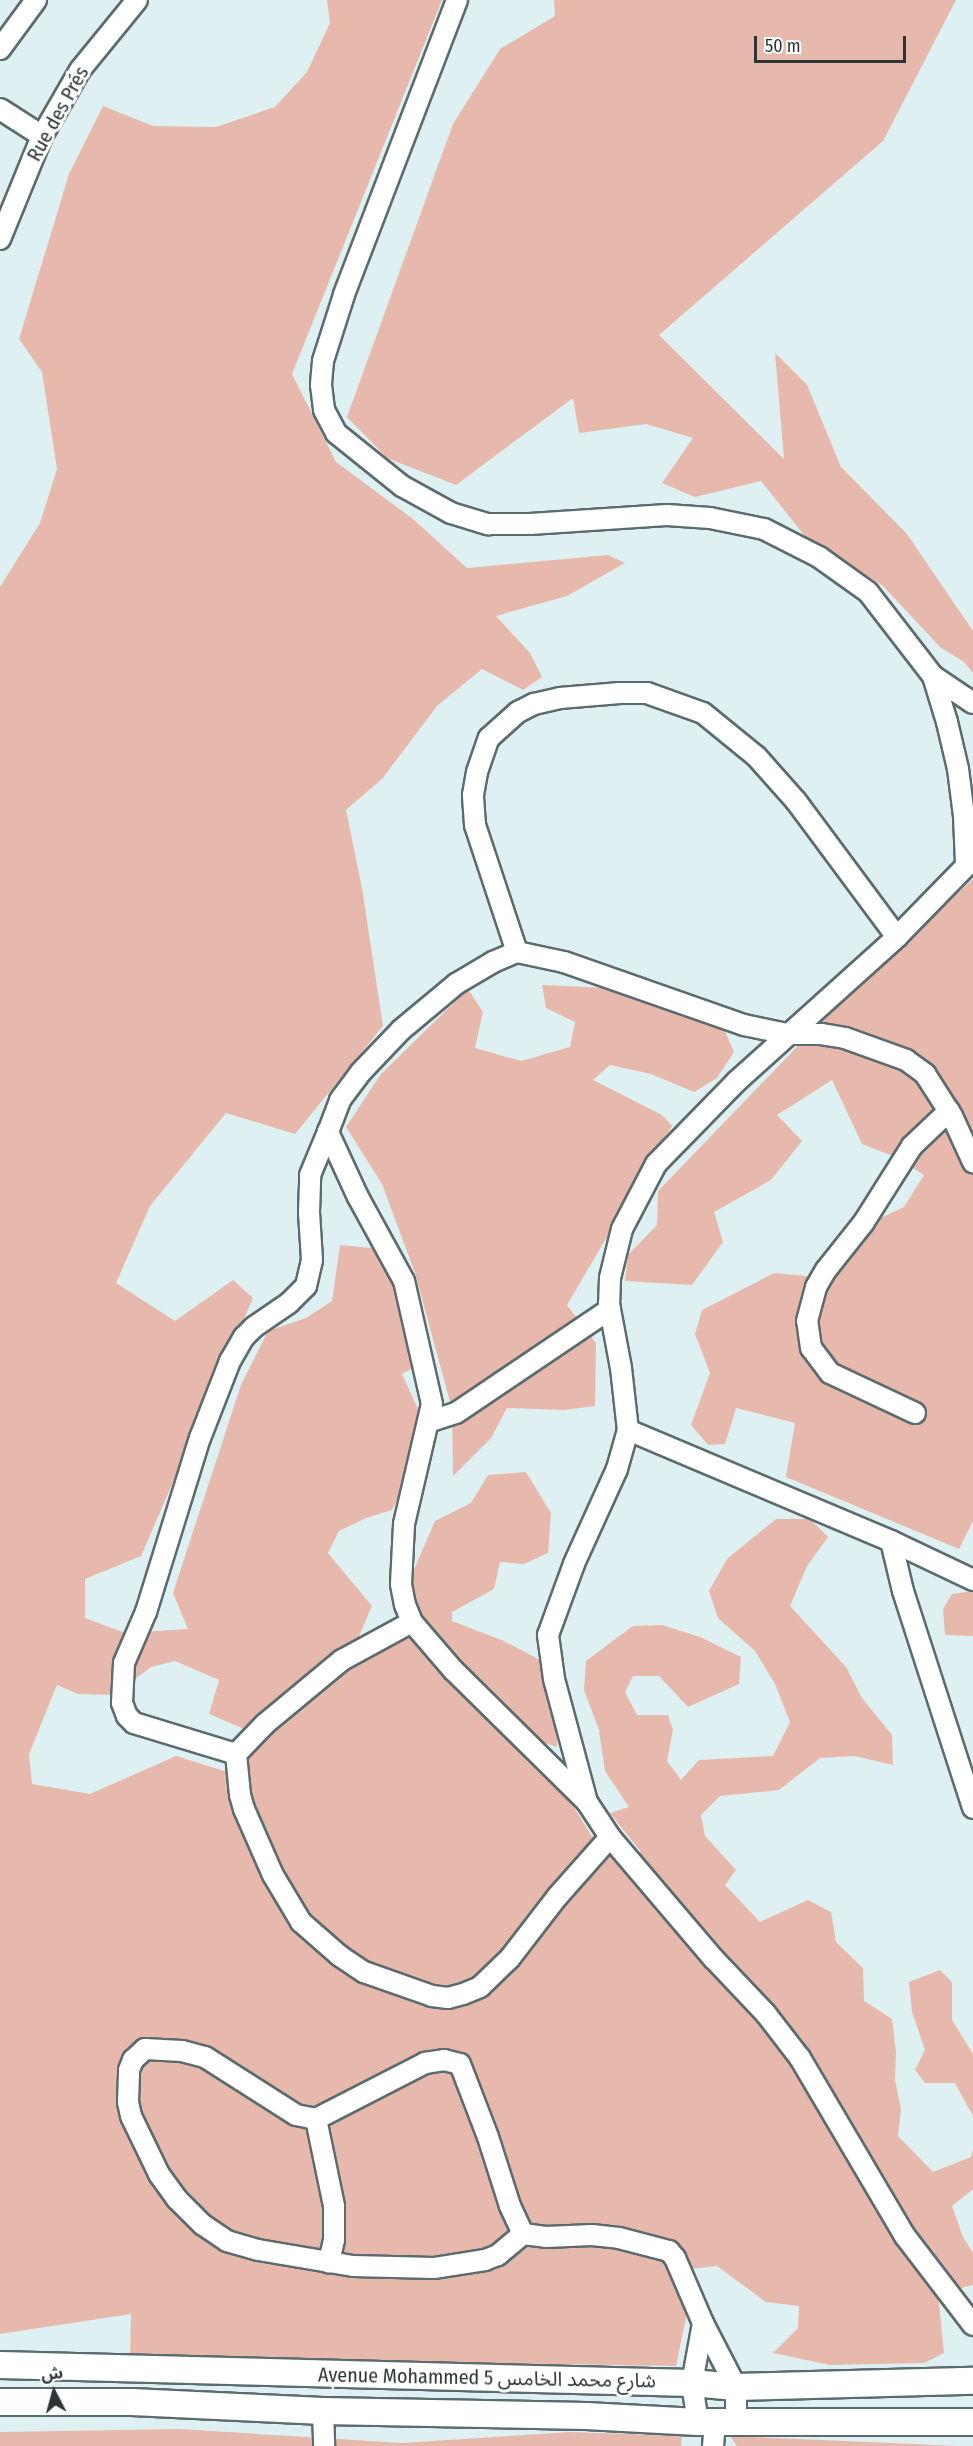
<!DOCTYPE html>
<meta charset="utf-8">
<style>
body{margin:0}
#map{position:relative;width:973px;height:2446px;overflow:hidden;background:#dff0f2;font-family:"Fira Sans Condensed","Noto Sans Arabic",sans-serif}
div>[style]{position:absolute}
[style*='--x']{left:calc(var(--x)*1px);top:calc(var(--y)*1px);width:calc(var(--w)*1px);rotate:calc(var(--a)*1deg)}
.green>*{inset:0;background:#e7b9ac}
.roads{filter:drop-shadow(2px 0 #5c6b6d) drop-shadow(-2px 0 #5c6b6d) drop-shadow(0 2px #5c6b6d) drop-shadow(0 -2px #5c6b6d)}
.minor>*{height:20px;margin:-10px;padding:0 10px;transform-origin:10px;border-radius:10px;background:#fff}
.major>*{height:26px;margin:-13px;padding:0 13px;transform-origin:13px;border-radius:13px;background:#fff}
span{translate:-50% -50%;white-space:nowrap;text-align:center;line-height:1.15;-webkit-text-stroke:6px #fff;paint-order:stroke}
.street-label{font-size:20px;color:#2d3435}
.north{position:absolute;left:24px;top:2362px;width:60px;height:60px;-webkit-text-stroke:4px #fff;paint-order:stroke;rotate:354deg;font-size:16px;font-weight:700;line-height:24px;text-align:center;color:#2d3435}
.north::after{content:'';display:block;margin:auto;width:21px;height:27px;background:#2d3435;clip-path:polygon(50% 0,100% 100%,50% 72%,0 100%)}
.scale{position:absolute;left:754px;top:36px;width:152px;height:27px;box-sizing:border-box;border:3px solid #2d3435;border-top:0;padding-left:8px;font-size:18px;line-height:21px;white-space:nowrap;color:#2d3435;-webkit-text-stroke:4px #fff;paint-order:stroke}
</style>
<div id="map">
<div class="green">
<div style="clip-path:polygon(evenodd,327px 0,442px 0,292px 374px,336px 462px,413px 519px,467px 568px,608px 555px,625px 563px,567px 596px,496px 616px,530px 653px,542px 677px,523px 690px,482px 669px,437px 706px,382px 779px,346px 810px,362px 888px,383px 1026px,295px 1134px,226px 1113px,150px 1206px,116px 1283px,175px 1321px,233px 1280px,253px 1298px,141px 1556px,85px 1579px,85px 1618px,125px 1633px,188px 1629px,173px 1593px,241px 1385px,268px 1331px,306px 1318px,332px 1301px,340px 1245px,371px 1248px,396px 1270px,418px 1365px,402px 1374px,423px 1420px,406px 1482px,392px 1510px,366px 1518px,339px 1531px,328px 1553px,372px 1606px,357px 1641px,398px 1624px,403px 1595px,435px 1521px,471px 1503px,488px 1475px,526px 1472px,551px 1513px,548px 1553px,524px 1564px,500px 1562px,494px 1589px,452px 1612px,452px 1621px,504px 1641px,540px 1660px,557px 1726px,557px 1747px,536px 1740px,526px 1760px,572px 1804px,591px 1835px,614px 1858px,641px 1852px,610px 1813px,629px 1807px,605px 1771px,599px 1730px,584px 1690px,586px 1661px,633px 1626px,662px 1625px,700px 1637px,741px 1657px,739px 1684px,688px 1707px,659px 1676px,633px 1676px,625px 1692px,637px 1715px,668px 1715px,673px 1730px,667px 1761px,681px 1780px,699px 1760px,773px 1756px,790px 1722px,775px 1684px,755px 1651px,718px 1618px,709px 1591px,727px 1559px,776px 1519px,810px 1519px,828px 1537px,807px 1566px,790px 1606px,846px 1667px,862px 1698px,892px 1735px,893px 1765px,854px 1756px,820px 1758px,779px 1790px,720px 1796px,701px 1815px,705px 1836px,736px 1870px,725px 1885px,760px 1922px,808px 1900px,831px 1912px,836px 1942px,863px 1968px,864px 2001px,892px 2019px,896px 2052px,895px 2080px,901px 2109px,898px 2136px,933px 2172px,971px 2157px,973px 2149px,973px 2189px,952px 2206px,963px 2237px,973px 2253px,973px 2285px,938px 2294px,944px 2353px,924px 2363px,830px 2365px,773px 2353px,798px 2328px,799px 2306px,766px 2302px,717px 2266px,673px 2271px,688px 2308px,676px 2366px,130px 2357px,131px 2314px,0 2334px,0 587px,40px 523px,57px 469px,42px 372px,19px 339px,69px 174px,103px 106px,153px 126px,216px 127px,275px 107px,307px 72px,330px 23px,327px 0,175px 1661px,219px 1680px,209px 1714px,251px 1732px,234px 1774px,176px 1756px,90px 1794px,32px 1784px,29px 1754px,57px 1685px,78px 1694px,114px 1695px,151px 1667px,175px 1661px)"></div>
<div style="clip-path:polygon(554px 0,956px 0,883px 141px,659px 335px,784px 459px,775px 353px,807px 385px,841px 467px,907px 534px,973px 631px,973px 673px,964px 662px,940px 647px,882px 585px,808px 540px,761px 481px,695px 497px,662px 483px,693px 438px,646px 424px,579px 433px,573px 398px,456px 485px,387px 458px,347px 417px,453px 124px,500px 49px,555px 16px)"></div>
<div style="clip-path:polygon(973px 879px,973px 1521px,959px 1549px,786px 1477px,795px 1423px,736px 1408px,725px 1444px,708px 1445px,691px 1425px,710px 1373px,695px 1334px,702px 1310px,774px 1273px,828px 1278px,861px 1227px,904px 1207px,924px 1175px,898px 1158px,862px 1144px,832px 1080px,777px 1115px,802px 1141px,771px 1180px,714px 1212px,723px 1242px,692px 1285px,625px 1281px,628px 1255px,657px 1225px,658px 1191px,846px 996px)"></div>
<div style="clip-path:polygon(542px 985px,608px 988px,720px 1020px,734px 1052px,717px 1078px,694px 1092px,651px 1074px,610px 1065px,593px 1080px,662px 1115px,672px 1126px,567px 1305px,596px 1343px,595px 1406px,564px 1410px,507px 1408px,491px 1438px,453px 1476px,452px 1409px,415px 1273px,382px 1184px,346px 1127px,381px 1074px,468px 989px,483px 1012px,475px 1048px,521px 1061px,570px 1047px,575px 1022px,546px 1008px)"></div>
<div style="clip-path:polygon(973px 1591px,973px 1636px,945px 1635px,943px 1609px,952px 1594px)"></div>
<div style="clip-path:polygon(940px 1970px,952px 1982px,952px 2020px,973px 2054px,973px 2116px,955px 2083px,925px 2083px,915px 2070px,925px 2050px,912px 2012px,909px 1982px)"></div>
<div style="clip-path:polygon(180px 2429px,402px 2443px,570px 2432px,682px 2436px,681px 2446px,0 2446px,0 2432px)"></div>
<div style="clip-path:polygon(730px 2436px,914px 2444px,956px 2446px,737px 2446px)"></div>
</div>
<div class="roads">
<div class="minor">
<div style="--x:457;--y:0;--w:316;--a:111"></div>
<div style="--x:344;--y:295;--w:69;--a:107.7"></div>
<div style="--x:323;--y:361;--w:24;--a:95"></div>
<div style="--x:321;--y:385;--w:25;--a:83"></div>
<div style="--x:324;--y:410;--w:26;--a:62"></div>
<div style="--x:336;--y:433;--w:85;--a:38.8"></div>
<div style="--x:402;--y:486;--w:56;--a:28.9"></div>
<div style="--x:451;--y:513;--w:39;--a:17"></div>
<div style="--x:488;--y:524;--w:42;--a:0"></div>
<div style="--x:530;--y:524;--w:137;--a:-3.8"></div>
<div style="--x:667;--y:515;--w:43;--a:4"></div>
<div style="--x:710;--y:518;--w:55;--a:11.5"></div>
<div style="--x:764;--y:529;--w:62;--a:27"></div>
<div style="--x:819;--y:557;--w:60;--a:35.5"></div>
<div style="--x:868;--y:592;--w:106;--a:52.3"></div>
<div style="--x:933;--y:676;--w:48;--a:34"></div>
<div style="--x:0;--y:49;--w:61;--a:-53.7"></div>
<div style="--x:0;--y:109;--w:50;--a:32.7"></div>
<div style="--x:0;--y:239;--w:111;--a:-67.8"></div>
<div style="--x:42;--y:136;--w:76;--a:-60.1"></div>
<div style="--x:80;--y:70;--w:90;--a:-50.8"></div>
<div style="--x:933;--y:676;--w:48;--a:73.1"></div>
<div style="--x:947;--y:722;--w:48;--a:76.8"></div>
<div style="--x:958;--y:769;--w:47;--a:82.7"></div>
<div style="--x:964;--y:816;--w:48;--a:87.6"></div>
<div style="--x:973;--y:859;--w:109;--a:134.3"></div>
<div style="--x:897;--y:937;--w:215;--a:138"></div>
<div style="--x:737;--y:1081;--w:116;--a:134.3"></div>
<div style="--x:656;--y:1164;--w:73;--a:117.6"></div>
<div style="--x:622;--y:1229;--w:50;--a:103.8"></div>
<div style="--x:610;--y:1278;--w:26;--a:92"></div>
<div style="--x:609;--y:1304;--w:65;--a:79.4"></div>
<div style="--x:621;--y:1368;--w:62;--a:83.6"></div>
<div style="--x:628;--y:1430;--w:41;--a:105.8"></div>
<div style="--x:617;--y:1469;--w:104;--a:114.4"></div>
<div style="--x:574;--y:1564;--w:76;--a:110.1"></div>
<div style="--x:548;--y:1635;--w:44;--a:82.2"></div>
<div style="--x:554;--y:1679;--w:127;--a:75"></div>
<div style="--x:587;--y:1802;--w:42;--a:56.7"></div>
<div style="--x:610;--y:1837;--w:160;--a:49.6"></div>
<div style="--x:714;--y:1959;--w:76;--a:46.6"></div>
<div style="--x:766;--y:2014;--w:56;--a:52.3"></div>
<div style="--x:800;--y:2058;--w:207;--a:59.5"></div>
<div style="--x:905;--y:2236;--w:112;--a:52.6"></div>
<div style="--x:517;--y:952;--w:134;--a:-108.3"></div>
<div style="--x:475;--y:825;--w:30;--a:-94"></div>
<div style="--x:473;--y:795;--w:23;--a:-80"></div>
<div style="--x:477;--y:772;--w:36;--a:-71"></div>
<div style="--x:489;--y:738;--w:39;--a:-42"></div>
<div style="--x:518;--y:712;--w:18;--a:-27"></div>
<div style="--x:534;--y:704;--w:27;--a:-13"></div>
<div style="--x:560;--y:698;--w:60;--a:-4.8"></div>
<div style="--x:620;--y:693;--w:27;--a:0"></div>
<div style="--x:647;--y:693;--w:59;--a:19.7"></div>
<div style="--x:703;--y:713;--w:68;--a:39.1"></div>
<div style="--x:756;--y:756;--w:60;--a:48.4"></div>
<div style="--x:796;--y:801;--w:169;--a:53.4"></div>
<div style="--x:915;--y:1413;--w:94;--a:-154.8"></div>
<div style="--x:830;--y:1373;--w:31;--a:-127"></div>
<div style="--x:811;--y:1348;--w:27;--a:-98"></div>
<div style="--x:807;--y:1321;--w:35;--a:-75"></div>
<div style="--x:816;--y:1287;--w:20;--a:-60"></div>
<div style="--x:826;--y:1270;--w:61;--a:-51.6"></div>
<div style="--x:864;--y:1222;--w:90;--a:-57.7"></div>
<div style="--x:912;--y:1146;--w:51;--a:-43.4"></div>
<div style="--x:428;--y:1422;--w:29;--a:-18"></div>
<div style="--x:456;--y:1413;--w:186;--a:-34"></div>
<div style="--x:628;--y:1430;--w:285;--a:22.9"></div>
<div style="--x:891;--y:1541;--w:51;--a:76.5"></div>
<div style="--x:903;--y:1591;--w:228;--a:72.1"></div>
<div style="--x:891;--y:1541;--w:91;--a:25.4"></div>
<div style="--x:412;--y:1622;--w:80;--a:151.5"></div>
<div style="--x:342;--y:1660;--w:100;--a:140.3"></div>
<div style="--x:265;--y:1724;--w:42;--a:134"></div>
<div style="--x:236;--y:1754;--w:41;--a:84.4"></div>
<div style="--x:240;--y:1795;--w:15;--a:74"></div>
<div style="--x:244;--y:1809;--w:72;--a:66.3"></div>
<div style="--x:273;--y:1875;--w:55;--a:59.2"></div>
<div style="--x:301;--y:1922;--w:52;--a:41.1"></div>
<div style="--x:340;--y:1956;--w:29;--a:34"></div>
<div style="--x:364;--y:1972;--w:72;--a:19.4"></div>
<div style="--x:432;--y:1996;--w:16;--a:7"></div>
<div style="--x:448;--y:1998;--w:16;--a:-15"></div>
<div style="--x:463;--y:1994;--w:18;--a:-22"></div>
<div style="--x:480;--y:1987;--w:42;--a:-44"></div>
<div style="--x:510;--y:1958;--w:77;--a:-52.4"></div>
<div style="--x:557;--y:1897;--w:80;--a:-48.5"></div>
<div style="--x:236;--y:1754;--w:107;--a:-163.1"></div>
<div style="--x:134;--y:1723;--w:10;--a:-135"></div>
<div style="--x:127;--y:1716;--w:14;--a:-111"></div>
<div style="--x:122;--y:1703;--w:40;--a:-87.1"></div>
<div style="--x:124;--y:1663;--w:56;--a:-66.7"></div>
<div style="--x:146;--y:1612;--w:182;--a:-72.8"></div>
<div style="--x:200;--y:1438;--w:83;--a:-68.7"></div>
<div style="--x:230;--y:1361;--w:28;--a:-60"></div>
<div style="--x:244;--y:1337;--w:14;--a:-45"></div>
<div style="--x:254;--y:1327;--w:42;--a:-34.4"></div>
<div style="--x:289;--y:1303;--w:24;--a:-45"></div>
<div style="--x:306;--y:1286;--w:27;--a:-77"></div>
<div style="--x:312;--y:1260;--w:48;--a:-93.6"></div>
<div style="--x:309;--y:1212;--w:37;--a:-88"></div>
<div style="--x:310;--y:1175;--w:47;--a:-67.3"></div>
<div style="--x:587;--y:1802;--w:187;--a:-135.4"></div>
<div style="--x:454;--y:1671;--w:65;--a:-130.6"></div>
<div style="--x:412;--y:1622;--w:18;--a:-112"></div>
<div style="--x:405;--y:1605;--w:21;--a:-101"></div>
<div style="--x:401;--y:1584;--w:60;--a:-87.1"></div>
<div style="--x:404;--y:1524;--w:123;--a:-76.9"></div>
<div style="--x:432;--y:1404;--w:126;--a:-102.8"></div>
<div style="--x:404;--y:1281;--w:96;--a:-118.7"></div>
<div style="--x:358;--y:1197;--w:72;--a:-114.8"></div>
<div style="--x:328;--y:1132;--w:34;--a:-69"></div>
<div style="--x:340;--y:1100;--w:34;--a:-53"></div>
<div style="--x:360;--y:1073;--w:59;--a:-46.4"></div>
<div style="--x:401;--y:1030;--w:72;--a:-39.9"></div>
<div style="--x:456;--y:984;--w:43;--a:-30.7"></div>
<div style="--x:493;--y:962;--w:26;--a:-23"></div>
<div style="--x:517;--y:952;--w:48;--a:12"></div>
<div style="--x:564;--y:962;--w:191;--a:19.3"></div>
<div style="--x:744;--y:1025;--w:44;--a:11.8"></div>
<div style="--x:787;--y:1034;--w:34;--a:0"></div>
<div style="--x:821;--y:1034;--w:24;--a:9"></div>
<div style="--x:845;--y:1038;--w:65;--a:19.8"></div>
<div style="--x:906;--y:1060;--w:24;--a:36"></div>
<div style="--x:925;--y:1074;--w:50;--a:57.3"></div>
<div style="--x:952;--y:1116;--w:51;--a:65.5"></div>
<div style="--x:145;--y:2049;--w:37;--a:3"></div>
<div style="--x:182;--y:2051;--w:24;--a:15"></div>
<div style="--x:205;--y:2057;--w:108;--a:32.5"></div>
<div style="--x:296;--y:2115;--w:20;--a:11"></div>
<div style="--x:316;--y:2119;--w:123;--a:-27.2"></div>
<div style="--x:425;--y:2063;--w:19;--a:-9"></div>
<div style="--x:444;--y:2060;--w:16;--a:14"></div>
<div style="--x:460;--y:2064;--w:78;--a:69"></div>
<div style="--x:488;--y:2137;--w:72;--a:72.3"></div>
<div style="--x:510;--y:2206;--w:31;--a:65"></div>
<div style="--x:523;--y:2234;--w:33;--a:140"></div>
<div style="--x:498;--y:2255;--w:14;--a:159"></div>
<div style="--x:485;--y:2260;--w:52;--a:171.1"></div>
<div style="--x:434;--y:2268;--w:81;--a:-178.6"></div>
<div style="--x:353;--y:2266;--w:96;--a:-170.4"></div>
<div style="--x:258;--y:2250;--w:32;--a:-164"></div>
<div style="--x:227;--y:2241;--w:29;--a:-146"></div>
<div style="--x:203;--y:2225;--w:37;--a:-135"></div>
<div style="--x:177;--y:2199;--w:31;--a:-126"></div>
<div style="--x:159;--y:2174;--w:64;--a:-115.8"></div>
<div style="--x:131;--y:2116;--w:14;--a:-102"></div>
<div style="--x:128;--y:2102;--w:32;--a:-88"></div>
<div style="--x:129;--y:2070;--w:11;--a:-68"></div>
<div style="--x:133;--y:2060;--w:16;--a:-43"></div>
<div style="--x:316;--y:2119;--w:89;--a:78.3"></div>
<div style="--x:334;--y:2206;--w:34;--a:90"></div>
<div style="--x:334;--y:2240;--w:23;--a:103"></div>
<div style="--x:523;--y:2234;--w:23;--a:7"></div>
<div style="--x:546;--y:2237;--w:46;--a:-2.5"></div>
<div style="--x:592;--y:2235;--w:27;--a:6"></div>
<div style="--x:619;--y:2238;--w:52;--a:14.6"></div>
<div style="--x:669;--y:2251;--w:9;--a:49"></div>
<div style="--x:675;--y:2258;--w:71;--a:66.7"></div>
<div style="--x:703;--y:2323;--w:72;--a:62.7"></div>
<div style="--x:736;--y:2387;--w:35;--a:90"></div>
<div style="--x:323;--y:2411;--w:35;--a:88"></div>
<div style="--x:698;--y:2422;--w:39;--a:-99"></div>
<div style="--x:692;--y:2383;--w:61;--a:-79.6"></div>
<div style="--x:713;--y:2446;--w:24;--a:-85"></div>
</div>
<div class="major">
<div style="--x:0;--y:2365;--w:692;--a:1.49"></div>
<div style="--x:692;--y:2383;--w:44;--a:5.2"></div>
<div style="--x:736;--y:2387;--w:237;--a:-1.5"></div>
<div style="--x:0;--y:2402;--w:132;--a:0"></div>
<div style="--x:132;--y:2402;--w:191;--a:2.7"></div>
<div style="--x:323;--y:2411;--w:263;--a:1.1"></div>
<div style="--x:586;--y:2416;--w:112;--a:3.1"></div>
<div style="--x:698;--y:2422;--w:275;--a:0"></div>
</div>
</div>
<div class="street-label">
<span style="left:58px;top:114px;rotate:-61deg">Rue des Prés</span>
<span style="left:487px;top:2378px;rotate:1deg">Avenue Mohammed 5 شارع محمد الخامس</span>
</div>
<div class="north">ش</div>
<div class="scale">50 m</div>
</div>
